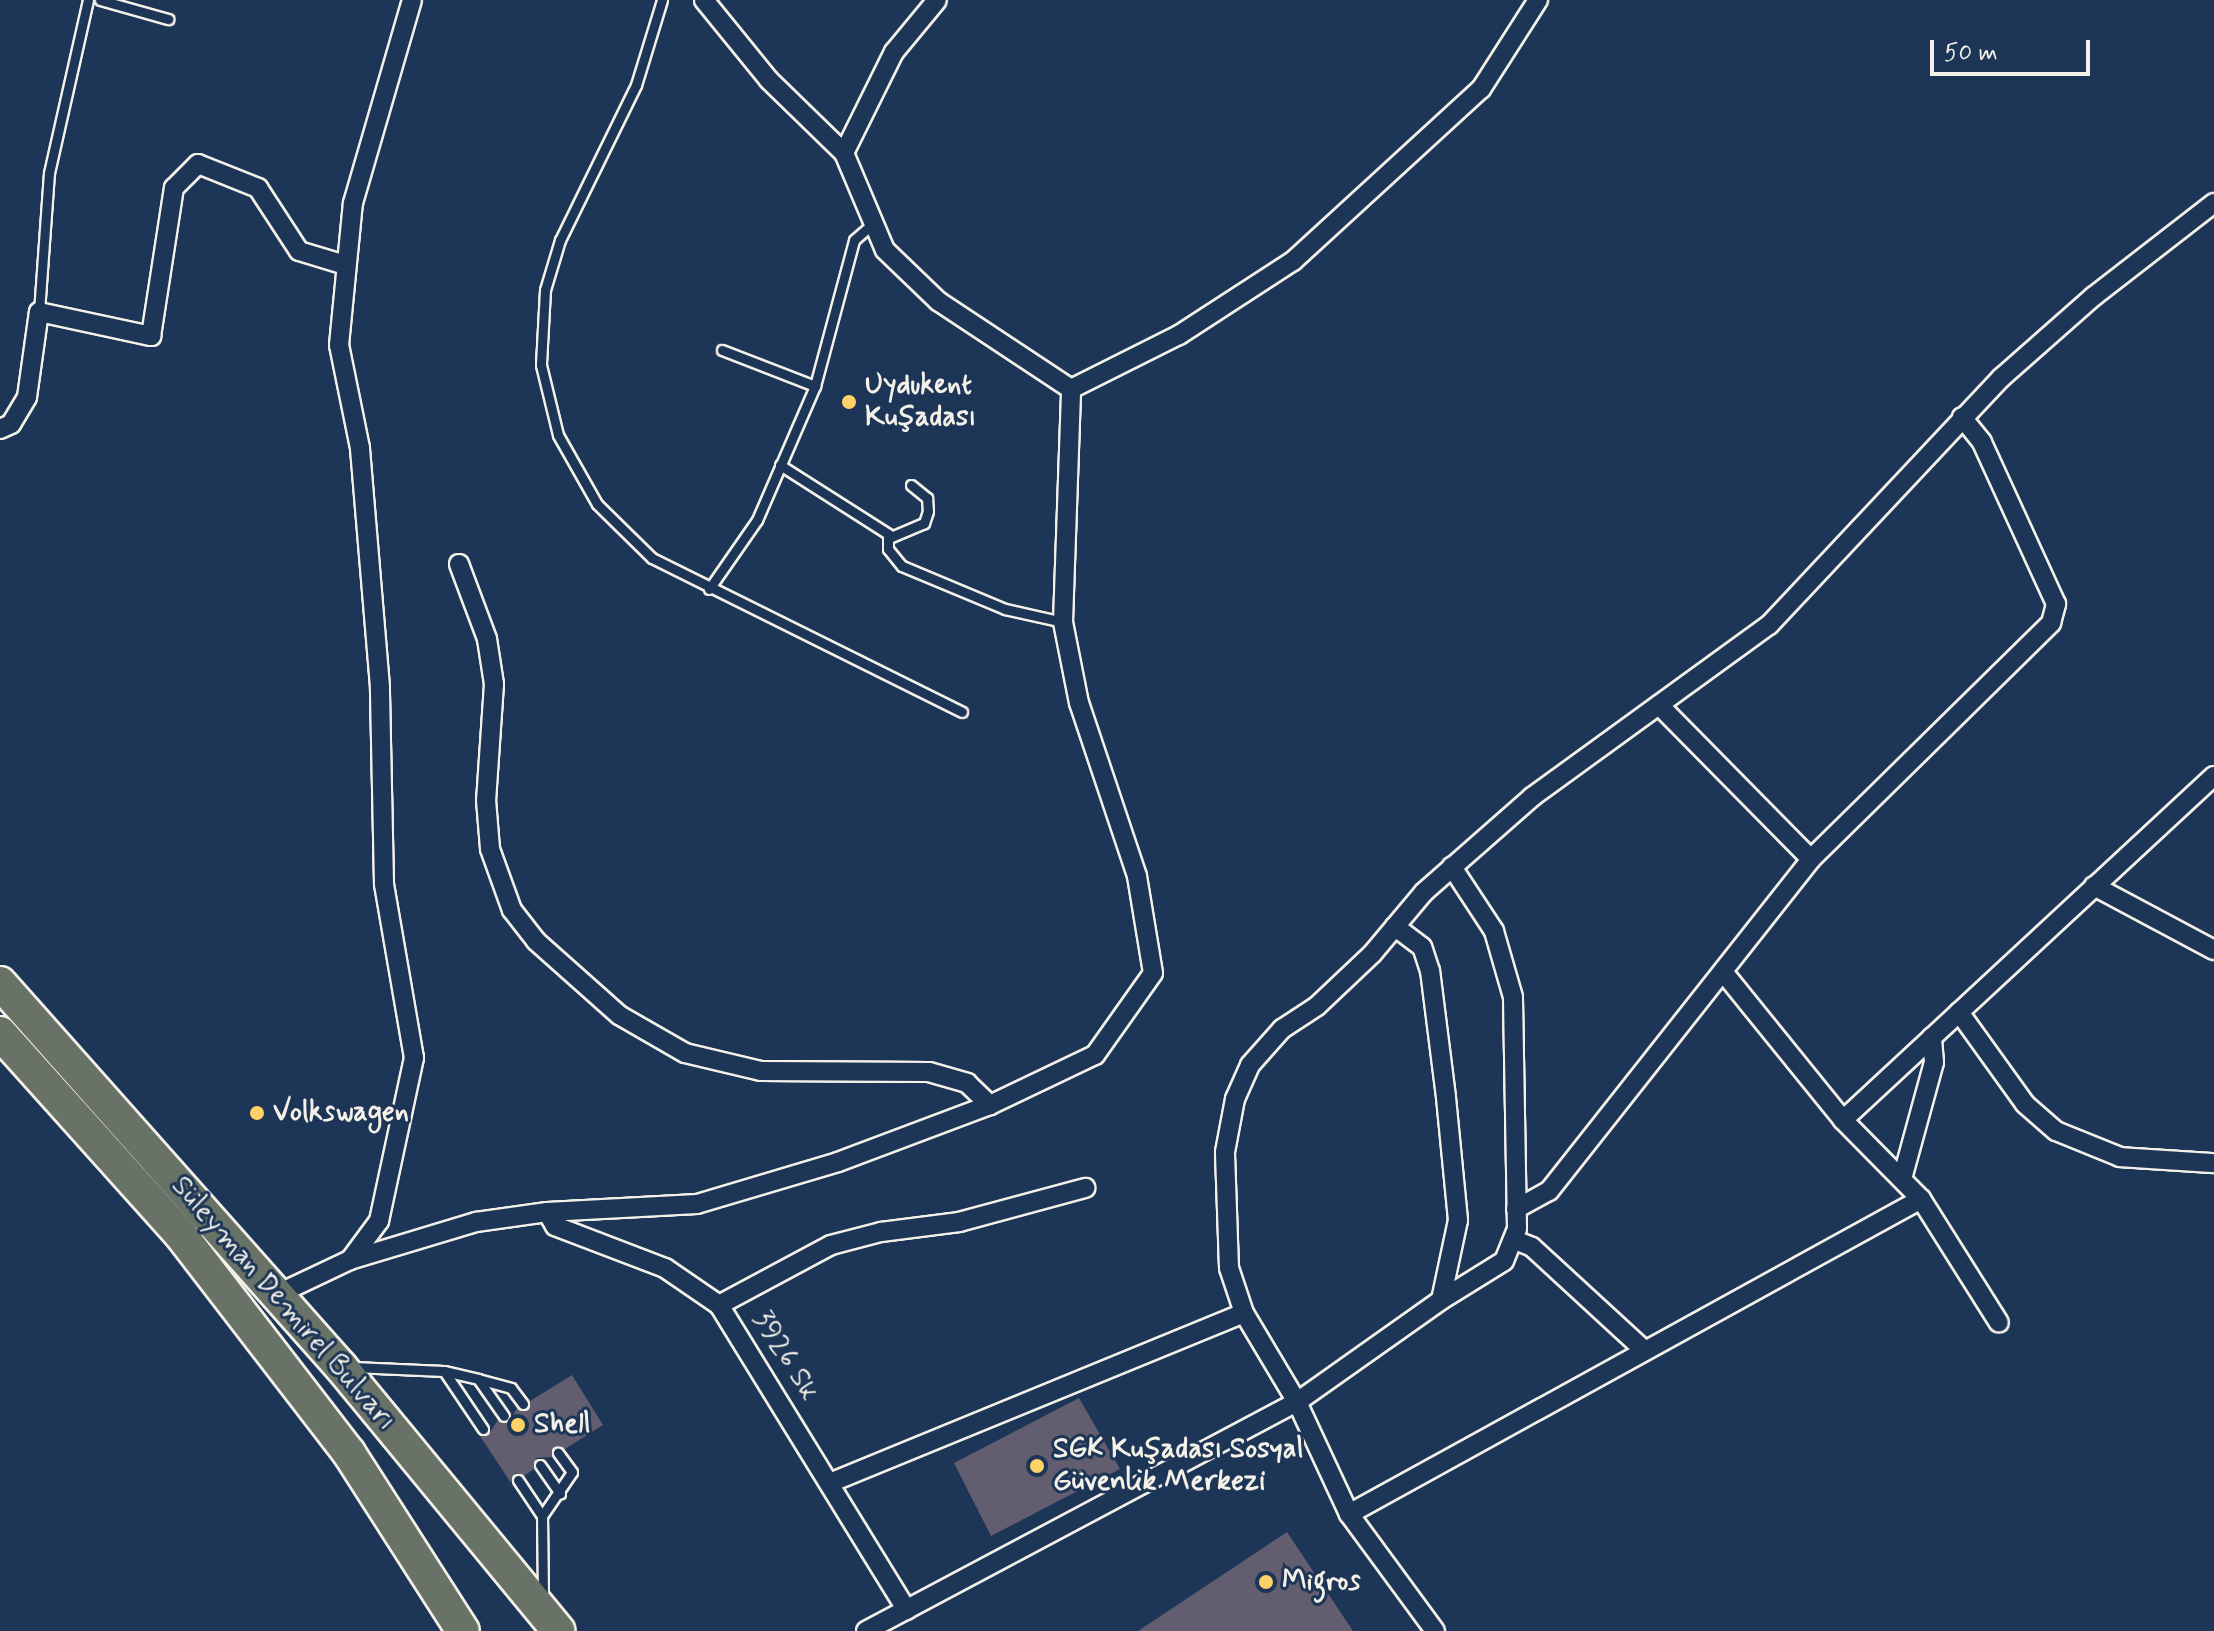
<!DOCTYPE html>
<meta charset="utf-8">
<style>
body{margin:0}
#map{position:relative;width:2214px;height:1631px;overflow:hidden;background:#1d3557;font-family:Mynerve,sans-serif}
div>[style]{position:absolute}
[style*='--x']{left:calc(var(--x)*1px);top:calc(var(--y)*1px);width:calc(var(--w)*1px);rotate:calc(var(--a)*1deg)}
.building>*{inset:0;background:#625e70}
.roads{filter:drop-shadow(2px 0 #f4f1e8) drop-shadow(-2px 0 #f4f1e8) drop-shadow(0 2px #f4f1e8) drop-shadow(0 -2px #f4f1e8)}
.service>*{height:9px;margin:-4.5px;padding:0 4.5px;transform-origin:4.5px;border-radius:4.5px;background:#1d3557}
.minor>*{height:18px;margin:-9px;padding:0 9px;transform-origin:9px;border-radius:9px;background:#1d3557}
.trunk>*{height:32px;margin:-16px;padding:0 16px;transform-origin:16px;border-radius:16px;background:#687266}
.dots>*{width:22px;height:22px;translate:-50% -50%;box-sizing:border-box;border:4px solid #1d3557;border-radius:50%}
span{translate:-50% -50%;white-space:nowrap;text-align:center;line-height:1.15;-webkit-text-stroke:6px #1d3557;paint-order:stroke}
.poi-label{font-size:28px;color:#f4f1e8;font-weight:700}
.left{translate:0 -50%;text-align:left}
.street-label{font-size:28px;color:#f4f1e8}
.scale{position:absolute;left:1930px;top:40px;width:160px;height:36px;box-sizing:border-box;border:4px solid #f4f1e8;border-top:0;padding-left:10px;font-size:24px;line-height:28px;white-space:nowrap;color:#f4f1e8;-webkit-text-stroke:6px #1d3557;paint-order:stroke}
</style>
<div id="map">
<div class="building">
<div style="clip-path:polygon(572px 1375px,603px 1425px,565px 1449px,554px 1447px,552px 1457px,536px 1458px,534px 1469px,524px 1476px,515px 1473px,511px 1483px,480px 1436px,488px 1435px,498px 1420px,509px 1422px,517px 1408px,527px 1410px,530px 1401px)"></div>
<div style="clip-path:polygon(1079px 1398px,1120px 1469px,991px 1536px,954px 1463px)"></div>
<div style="clip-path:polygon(1287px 1532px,1353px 1631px,1138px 1631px)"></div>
</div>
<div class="roads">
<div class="service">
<div style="--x:100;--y:0;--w:71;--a:15.6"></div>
<div style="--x:662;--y:0;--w:89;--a:107"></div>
<div style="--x:636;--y:85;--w:173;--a:116.1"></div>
<div style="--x:560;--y:240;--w:52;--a:106.7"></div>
<div style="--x:545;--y:290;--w:75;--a:93.1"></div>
<div style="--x:541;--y:365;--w:72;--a:76.3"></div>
<div style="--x:558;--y:435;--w:79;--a:60.5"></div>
<div style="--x:597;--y:504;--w:77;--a:44.5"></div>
<div style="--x:652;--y:558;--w:346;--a:26.4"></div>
<div style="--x:39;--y:312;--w:139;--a:-85.9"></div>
<div style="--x:49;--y:173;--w:177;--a:-77.3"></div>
<div style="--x:722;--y:350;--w:100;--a:21.2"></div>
<div style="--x:780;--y:465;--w:130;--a:32.5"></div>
<div style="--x:911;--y:485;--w:21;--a:39"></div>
<div style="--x:927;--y:498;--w:13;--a:86"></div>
<div style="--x:928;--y:511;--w:13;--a:108"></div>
<div style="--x:924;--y:523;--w:39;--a:157"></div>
<div style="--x:888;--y:538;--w:11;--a:90"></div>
<div style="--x:888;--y:549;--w:22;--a:51"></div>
<div style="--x:902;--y:566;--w:112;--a:22.7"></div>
<div style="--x:1005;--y:609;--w:59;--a:12.6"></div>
<div style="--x:709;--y:589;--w:84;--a:-55.2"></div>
<div style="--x:757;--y:520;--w:146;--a:-66.6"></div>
<div style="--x:815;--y:386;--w:151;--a:-75"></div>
<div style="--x:854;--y:240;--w:23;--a:-41"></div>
<div style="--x:353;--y:1367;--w:91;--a:2.5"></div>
<div style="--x:444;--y:1371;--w:35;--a:13"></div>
<div style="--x:478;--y:1379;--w:45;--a:54.9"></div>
<div style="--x:444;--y:1371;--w:70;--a:56.1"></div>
<div style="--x:478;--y:1379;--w:34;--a:15"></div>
<div style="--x:511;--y:1388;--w:20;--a:53"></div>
<div style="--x:540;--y:1465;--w:35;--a:55"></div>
<div style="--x:518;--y:1480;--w:43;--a:56.3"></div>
<div style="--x:543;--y:1595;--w:79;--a:-90.7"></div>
<div style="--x:542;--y:1516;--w:53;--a:-55.7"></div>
<div style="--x:572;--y:1472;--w:24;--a:-126"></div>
</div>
<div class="minor">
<div style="--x:704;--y:0;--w:103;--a:50.9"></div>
<div style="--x:769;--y:80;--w:105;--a:44.2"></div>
<div style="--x:844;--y:153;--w:105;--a:67.1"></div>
<div style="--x:885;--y:250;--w:74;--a:43.9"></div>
<div style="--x:938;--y:301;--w:159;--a:33.5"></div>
<div style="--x:844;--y:153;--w:113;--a:-63.7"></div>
<div style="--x:894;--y:52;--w:67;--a:-50.4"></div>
<div style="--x:1071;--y:389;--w:121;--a:-26.6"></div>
<div style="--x:1179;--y:335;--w:136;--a:-33"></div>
<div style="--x:1293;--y:261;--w:255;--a:-42.5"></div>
<div style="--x:1481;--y:89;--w:106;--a:-57.4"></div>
<div style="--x:0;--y:429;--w:12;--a:-24"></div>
<div style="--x:11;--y:424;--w:31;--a:-59"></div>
<div style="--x:27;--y:397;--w:86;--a:-82"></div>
<div style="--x:39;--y:312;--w:115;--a:12.1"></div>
<div style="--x:151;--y:336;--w:150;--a:-81.2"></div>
<div style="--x:174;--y:188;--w:34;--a:-45"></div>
<div style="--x:198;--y:164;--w:65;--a:21.8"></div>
<div style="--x:258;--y:188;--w:75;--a:56.9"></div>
<div style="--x:299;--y:251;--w:48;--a:16.9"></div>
<div style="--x:459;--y:564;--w:80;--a:69.5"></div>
<div style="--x:487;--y:639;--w:46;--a:81.2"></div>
<div style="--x:494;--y:684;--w:116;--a:93.9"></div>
<div style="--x:486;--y:800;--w:49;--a:85.3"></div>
<div style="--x:490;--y:849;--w:65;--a:70.2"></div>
<div style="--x:512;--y:910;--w:39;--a:52"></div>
<div style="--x:536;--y:941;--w:111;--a:41.7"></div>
<div style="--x:619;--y:1015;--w:76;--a:29.9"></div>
<div style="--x:685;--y:1053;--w:78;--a:13.3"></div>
<div style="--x:761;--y:1071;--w:168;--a:0.3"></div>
<div style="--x:929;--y:1072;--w:40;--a:16"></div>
<div style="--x:967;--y:1083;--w:32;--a:44"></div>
<div style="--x:1659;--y:705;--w:216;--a:45.4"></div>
<div style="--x:2094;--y:886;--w:136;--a:28.1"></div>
<div style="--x:1724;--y:973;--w:189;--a:51"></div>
<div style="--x:1843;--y:1120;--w:111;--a:45.4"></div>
<div style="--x:1921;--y:1199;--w:146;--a:57.8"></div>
<div style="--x:1959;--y:1012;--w:113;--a:54.3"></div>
<div style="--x:2025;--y:1104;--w:41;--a:41.1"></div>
<div style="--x:2056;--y:1131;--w:69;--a:22.1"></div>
<div style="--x:2120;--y:1157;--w:94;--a:3.7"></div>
<div style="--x:1843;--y:1120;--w:506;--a:-42.84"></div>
<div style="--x:1902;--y:1179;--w:121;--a:-74.7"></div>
<div style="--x:1934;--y:1062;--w:25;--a:-95"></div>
<div style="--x:1516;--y:1209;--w:38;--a:-29"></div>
<div style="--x:1549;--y:1191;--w:423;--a:-51.7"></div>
<div style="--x:1811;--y:859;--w:337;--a:-44.5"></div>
<div style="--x:2051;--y:623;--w:20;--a:-75"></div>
<div style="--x:2056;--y:604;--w:178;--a:-114.6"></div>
<div style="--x:1982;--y:442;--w:32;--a:-129"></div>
<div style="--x:547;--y:1212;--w:16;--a:60"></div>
<div style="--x:555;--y:1226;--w:118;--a:20.9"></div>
<div style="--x:665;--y:1268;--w:65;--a:34.4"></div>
<div style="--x:719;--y:1305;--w:358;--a:58.4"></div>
<div style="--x:1515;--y:1240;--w:18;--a:22"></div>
<div style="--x:1532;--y:1247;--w:149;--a:42.6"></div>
<div style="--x:350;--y:1260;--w:132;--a:-16.8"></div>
<div style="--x:476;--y:1222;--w:72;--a:-8"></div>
<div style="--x:547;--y:1212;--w:150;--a:-3.1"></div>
<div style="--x:697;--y:1204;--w:147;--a:-16.6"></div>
<div style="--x:838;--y:1162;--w:162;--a:-20.6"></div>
<div style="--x:990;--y:1105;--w:116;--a:-25.5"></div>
<div style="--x:1095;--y:1055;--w:100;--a:-54.7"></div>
<div style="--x:1153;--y:973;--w:98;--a:-99.4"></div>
<div style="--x:1137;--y:876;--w:182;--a:-108.5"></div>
<div style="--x:1079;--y:703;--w:83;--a:-101.2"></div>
<div style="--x:1063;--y:622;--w:233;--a:-88"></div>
<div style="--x:276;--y:1295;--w:82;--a:-25.3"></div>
<div style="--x:350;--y:1260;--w:49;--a:-53.4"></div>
<div style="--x:379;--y:1221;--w:167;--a:-77.9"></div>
<div style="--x:414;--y:1058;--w:177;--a:-99.8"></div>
<div style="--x:384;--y:884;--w:197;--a:-91.2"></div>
<div style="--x:380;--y:687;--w:240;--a:-94.8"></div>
<div style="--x:360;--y:448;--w:105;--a:-101.5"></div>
<div style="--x:339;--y:345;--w:143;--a:-84.4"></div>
<div style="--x:353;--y:203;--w:211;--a:-73.8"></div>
<div style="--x:1441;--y:1300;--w:74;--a:-31.8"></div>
<div style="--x:1504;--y:1261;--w:35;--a:-68"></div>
<div style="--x:1517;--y:1228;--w:231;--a:-91"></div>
<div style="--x:1513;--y:997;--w:69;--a:-106.1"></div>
<div style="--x:1494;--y:931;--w:77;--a:-123.3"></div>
<div style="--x:719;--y:1305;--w:127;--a:-28.2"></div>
<div style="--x:831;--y:1245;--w:52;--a:-14.6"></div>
<div style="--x:881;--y:1232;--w:79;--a:-7.3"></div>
<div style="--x:959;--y:1222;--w:131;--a:-15.1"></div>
<div style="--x:832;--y:1482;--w:445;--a:-22.3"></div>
<div style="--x:1349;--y:1514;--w:653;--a:-28.84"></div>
<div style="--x:866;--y:1631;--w:488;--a:-28"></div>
<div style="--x:1297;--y:1402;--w:176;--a:-35.3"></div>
<div style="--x:1441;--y:1300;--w:82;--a:-78"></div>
<div style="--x:1458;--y:1220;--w:124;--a:-95.6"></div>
<div style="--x:1446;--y:1097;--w:127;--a:-97.2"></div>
<div style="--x:1430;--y:971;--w:25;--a:-108"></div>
<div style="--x:1422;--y:947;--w:34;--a:-143"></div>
<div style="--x:1435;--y:1631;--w:145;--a:-126.3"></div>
<div style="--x:1349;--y:1514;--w:123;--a:-114.9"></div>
<div style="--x:1297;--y:1402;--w:104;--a:-120.8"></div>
<div style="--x:1244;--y:1313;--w:47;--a:-108.4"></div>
<div style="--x:1229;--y:1268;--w:116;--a:-92"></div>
<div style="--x:1225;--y:1152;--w:54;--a:-79.3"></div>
<div style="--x:1235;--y:1099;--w:37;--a:-66"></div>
<div style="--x:1250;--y:1065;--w:48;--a:-48.4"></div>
<div style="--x:1282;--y:1029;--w:42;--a:-33.3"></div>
<div style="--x:1317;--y:1006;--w:76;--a:-43.4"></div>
<div style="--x:1372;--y:954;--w:81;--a:-50"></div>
<div style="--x:1424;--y:892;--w:144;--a:-41.3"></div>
<div style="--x:1532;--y:797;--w:293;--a:-36"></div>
<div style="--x:1769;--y:625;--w:339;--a:-46.8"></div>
<div style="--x:2001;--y:378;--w:124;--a:-41.4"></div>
<div style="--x:2094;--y:296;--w:152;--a:-37.8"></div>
</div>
<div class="trunk">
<div style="--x:0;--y:983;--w:514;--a:48.39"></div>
<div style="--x:341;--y:1367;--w:342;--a:50.5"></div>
<div style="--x:0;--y:1033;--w:271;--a:48.1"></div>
<div style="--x:181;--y:1235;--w:275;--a:52.4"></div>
<div style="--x:349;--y:1453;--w:211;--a:57.4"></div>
</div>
</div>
<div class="dots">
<div style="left:849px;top:402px;background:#ffd166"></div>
<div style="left:257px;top:1113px;background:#ffd166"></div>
<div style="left:518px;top:1425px;background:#ffd166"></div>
<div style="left:1037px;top:1466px;background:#ffd166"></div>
<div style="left:1266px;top:1582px;background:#ffd166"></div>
</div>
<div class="poi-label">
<span class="left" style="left:865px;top:402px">Uydukent<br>Kuşadası</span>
<span class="left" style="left:273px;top:1113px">Volkswagen</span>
<span class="left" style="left:534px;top:1425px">Shell</span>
<span class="left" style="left:1053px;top:1466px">SGK Kuşadası Sosyal<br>Güvenlik Merkezi</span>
<span class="left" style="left:1282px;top:1582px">Migros</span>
</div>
<div class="street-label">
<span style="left:283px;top:1304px;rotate:49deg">Süleyman Demirel Bulvarı</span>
<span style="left:785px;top:1356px;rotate:58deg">3926 Sk</span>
</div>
<div class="scale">50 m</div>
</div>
